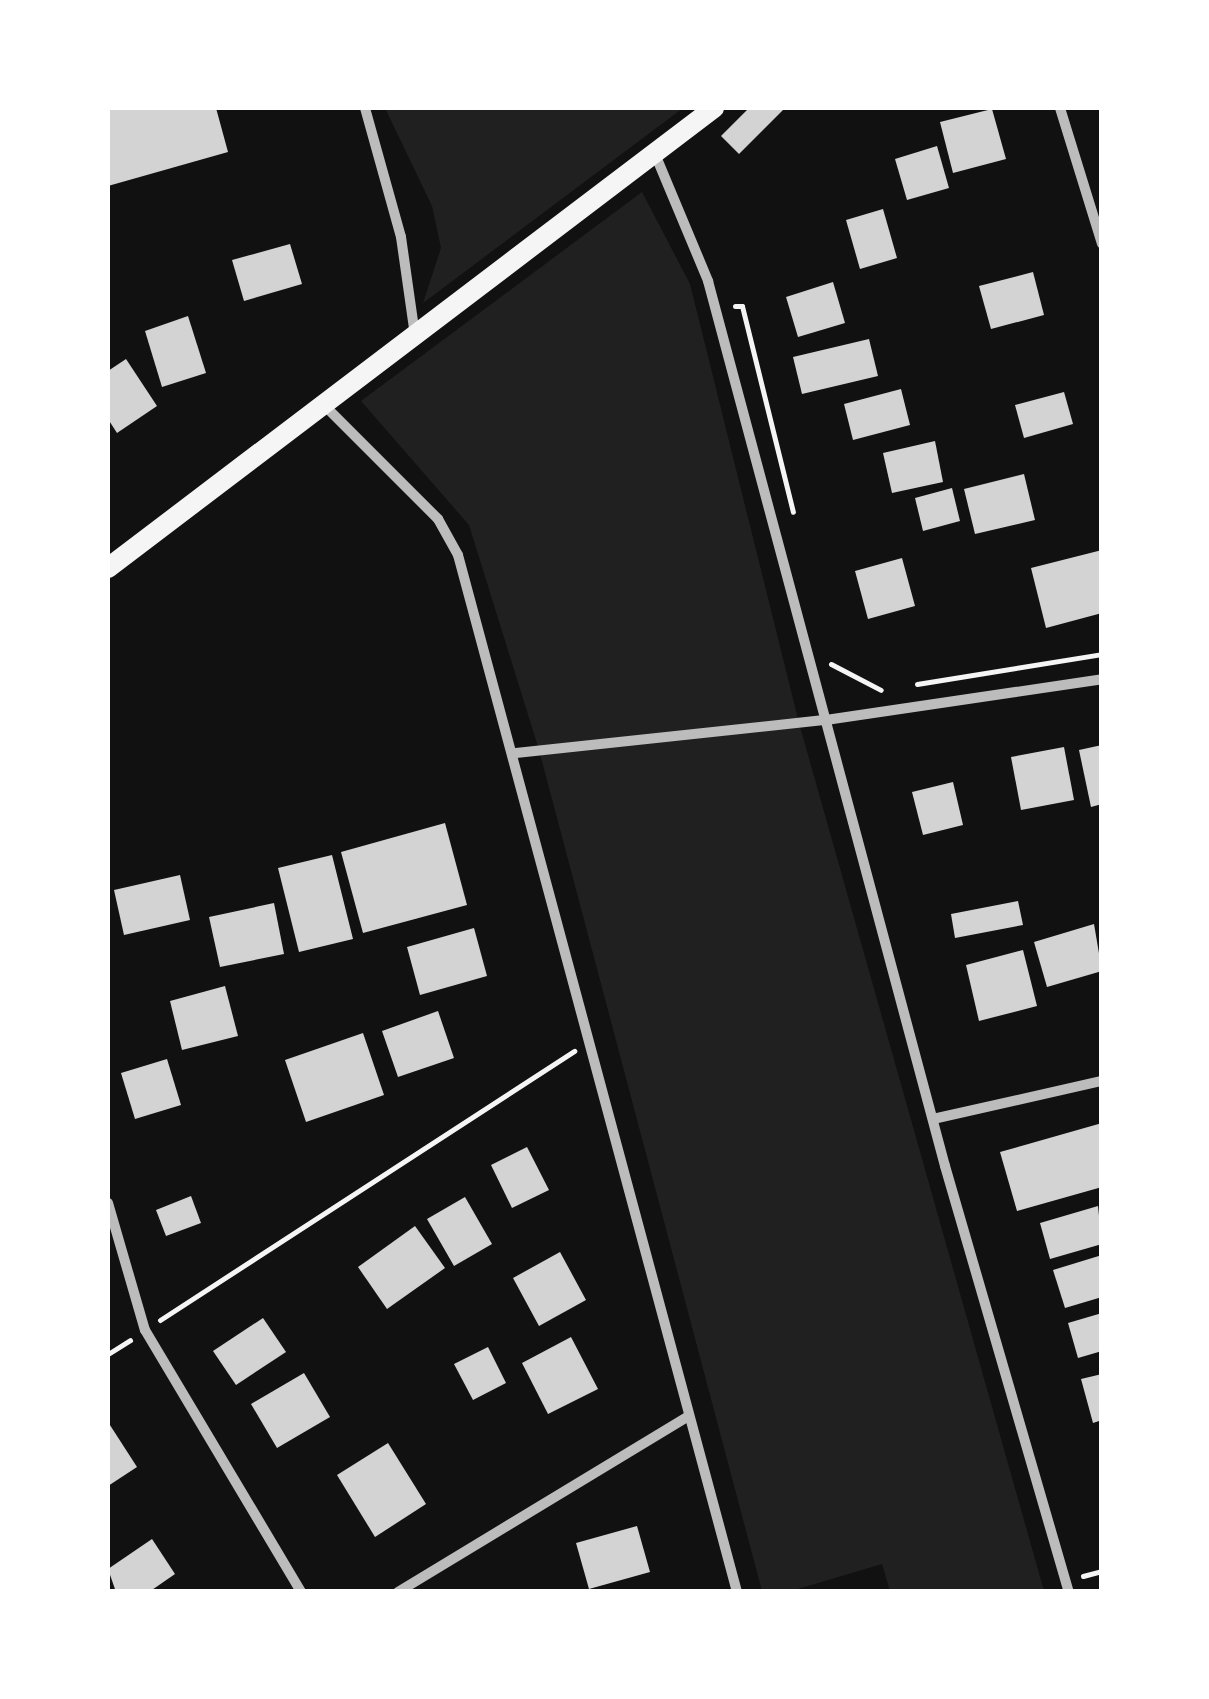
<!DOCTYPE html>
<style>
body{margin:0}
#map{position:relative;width:1209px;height:1699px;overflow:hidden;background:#111;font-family:Overpass,sans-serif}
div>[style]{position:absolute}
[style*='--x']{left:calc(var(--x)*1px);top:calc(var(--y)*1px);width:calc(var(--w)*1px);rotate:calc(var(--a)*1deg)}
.green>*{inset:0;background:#202020}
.building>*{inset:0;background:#d3d3d3}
.path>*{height:5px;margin:-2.5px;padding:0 2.5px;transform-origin:2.5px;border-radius:2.5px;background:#f5f5f5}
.minor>*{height:10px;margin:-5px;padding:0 5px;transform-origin:5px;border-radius:5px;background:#bcbcbc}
.secondary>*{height:20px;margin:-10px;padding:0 10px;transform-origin:10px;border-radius:10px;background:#f5f5f5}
span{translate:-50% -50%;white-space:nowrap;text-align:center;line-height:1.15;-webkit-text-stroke:9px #fff;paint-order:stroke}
.frame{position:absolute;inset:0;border:110px solid #fff;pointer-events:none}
</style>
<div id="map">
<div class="green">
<div style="clip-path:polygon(385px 108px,683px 108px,423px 303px,441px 248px,432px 206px)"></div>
<div style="clip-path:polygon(642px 192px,690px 284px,799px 723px,1044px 1591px,890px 1591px,882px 1564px,791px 1591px,762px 1591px,539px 750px,469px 525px,361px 401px)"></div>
</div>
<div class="building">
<div style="clip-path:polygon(108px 108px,216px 108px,228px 152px,108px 186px)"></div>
<div style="clip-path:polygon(749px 108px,785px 108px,739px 154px,721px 136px)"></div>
<div style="clip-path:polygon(992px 109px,1006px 159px,953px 173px,940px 122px)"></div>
<div style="clip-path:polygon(937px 146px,949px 188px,907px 200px,895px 159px)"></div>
<div style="clip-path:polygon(883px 209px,897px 258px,860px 269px,846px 220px)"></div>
<div style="clip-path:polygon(290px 244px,302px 284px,244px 301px,232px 260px)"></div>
<div style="clip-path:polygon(1033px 272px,1044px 315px,991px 329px,979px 286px)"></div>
<div style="clip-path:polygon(833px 282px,845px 323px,798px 337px,786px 297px)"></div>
<div style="clip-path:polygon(188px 316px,206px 373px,162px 387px,145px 331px)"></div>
<div style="clip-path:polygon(869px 339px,878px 376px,802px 394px,793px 357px)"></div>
<div style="clip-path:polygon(126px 359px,157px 406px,117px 433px,108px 419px,108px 371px)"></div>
<div style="clip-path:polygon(901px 389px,910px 425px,853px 440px,844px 404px)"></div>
<div style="clip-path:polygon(1064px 392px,1073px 424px,1024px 438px,1015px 405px)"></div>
<div style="clip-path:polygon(935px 441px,943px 482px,892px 493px,883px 453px)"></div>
<div style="clip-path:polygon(1024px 474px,1035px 520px,975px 534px,964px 489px)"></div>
<div style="clip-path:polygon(952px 488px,960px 521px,923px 531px,915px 498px)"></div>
<div style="clip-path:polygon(1102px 550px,1102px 613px,1046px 628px,1031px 568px)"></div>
<div style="clip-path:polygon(902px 558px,915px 606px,868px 619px,855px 571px)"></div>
<div style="clip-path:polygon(1102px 745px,1102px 804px,1091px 807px,1079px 750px)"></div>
<div style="clip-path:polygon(1064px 747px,1074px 800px,1021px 810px,1011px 757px)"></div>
<div style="clip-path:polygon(953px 782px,963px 825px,923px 835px,912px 792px)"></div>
<div style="clip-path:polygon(445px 823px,467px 905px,363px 933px,341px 852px)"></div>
<div style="clip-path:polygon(332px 855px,353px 939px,299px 952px,278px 868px)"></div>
<div style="clip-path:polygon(180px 875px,190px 920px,124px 935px,114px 890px)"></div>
<div style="clip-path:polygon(1018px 901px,1023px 925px,955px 938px,951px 914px)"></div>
<div style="clip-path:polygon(274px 903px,284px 954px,220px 967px,209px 917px)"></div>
<div style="clip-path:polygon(1094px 924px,1102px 971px,1047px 987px,1034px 942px)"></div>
<div style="clip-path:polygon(474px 928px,487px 976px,420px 995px,407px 947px)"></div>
<div style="clip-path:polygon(1023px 950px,1037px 1006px,979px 1021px,966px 965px)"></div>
<div style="clip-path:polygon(225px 986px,238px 1036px,182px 1050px,170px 1001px)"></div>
<div style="clip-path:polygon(438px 1011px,454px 1058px,398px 1077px,382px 1031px)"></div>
<div style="clip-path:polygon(363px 1033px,384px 1095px,306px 1122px,285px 1060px)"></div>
<div style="clip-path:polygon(167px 1059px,181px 1105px,135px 1119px,121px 1073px)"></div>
<div style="clip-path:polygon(1102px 1123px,1102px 1187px,1017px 1211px,1000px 1152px)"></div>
<div style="clip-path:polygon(527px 1147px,549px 1190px,512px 1208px,491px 1165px)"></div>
<div style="clip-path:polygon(191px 1196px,201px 1223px,166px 1236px,156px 1210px)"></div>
<div style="clip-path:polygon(465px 1197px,492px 1244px,454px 1266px,427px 1219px)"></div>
<div style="clip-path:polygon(1098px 1206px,1102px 1244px,1050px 1259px,1040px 1223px)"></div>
<div style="clip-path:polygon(415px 1226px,445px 1268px,387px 1309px,358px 1267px)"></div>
<div style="clip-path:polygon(560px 1252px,586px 1300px,539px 1326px,513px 1278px)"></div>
<div style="clip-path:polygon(1102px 1255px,1102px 1297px,1065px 1308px,1053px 1270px)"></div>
<div style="clip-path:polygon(1102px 1313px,1102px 1351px,1078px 1358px,1068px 1323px)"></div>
<div style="clip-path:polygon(263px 1318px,286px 1352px,236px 1385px,213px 1351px)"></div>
<div style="clip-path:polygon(571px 1337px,598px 1389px,548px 1414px,522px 1363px)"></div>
<div style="clip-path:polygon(488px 1347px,506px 1383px,473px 1400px,454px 1364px)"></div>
<div style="clip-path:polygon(304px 1373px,330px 1417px,277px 1448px,251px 1404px)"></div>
<div style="clip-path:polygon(1102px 1374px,1102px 1420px,1093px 1423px,1081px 1379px)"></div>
<div style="clip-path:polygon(108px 1422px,137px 1467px,108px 1486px)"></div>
<div style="clip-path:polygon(388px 1443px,426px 1504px,375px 1537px,337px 1475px)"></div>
<div style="clip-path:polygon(637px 1526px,650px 1572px,589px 1589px,576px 1543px)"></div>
<div style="clip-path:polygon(152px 1539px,175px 1574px,149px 1592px,116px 1592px,108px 1569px)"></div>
</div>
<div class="path">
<div style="--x:735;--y:306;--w:7;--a:0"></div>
<div style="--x:742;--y:306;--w:212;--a:76.1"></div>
<div style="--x:831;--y:664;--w:56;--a:27.5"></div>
<div style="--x:917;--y:684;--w:187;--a:-9.2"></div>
<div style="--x:160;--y:1320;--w:494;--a:-33"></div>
<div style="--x:108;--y:1354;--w:26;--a:-32"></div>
<div style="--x:1083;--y:1576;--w:20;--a:-15"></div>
<div style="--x:865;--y:1592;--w:2;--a:0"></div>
</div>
<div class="minor">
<div style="--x:365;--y:108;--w:134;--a:74.4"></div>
<div style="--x:401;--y:237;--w:99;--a:81.9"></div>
<div style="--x:1060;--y:108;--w:142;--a:72.8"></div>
<div style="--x:655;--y:154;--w:138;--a:67.3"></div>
<div style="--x:708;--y:281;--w:916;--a:75.01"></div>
<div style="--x:945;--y:1166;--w:444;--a:73.8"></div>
<div style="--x:325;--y:406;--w:160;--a:45"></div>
<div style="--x:438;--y:519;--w:41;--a:60.9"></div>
<div style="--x:458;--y:555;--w:1074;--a:74.94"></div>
<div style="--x:516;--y:753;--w:312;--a:-6.1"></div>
<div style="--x:826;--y:720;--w:279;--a:-8.4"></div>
<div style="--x:933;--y:1119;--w:173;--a:-12.7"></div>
<div style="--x:108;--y:1203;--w:132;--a:73.8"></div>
<div style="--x:145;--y:1330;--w:305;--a:59.2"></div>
<div style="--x:398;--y:1592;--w:338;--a:-31.2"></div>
</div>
<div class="secondary">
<div style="--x:108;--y:568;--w:761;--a:-37.2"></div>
</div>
<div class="frame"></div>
</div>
